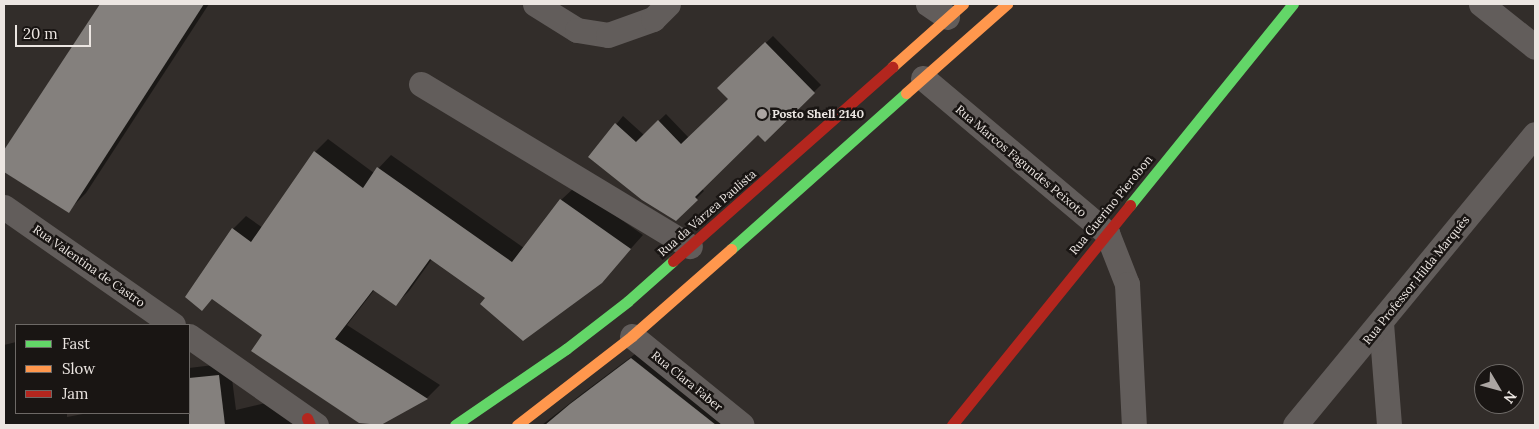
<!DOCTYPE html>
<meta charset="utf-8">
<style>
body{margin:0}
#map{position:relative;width:1539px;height:429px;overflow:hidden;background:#322d2a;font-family:Lora,serif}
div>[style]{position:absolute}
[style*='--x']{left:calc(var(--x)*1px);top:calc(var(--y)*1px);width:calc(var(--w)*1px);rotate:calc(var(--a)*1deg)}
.shadow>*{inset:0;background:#0007}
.building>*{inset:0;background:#84807d}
.street>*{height:25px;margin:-12.5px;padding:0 12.5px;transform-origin:12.5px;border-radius:12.5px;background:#625d5b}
.fast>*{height:11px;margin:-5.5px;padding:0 5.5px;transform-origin:5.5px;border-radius:5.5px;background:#63d668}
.slow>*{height:11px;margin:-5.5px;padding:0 5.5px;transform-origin:5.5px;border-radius:5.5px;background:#ff974d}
.jam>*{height:11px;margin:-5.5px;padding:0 5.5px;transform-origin:5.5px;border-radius:5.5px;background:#b3261e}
.dots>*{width:14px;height:14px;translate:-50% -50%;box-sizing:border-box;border:2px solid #191513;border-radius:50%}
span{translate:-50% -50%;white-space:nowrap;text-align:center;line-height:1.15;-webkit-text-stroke:5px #191513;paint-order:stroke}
.poi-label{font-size:12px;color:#ece6e2;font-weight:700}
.left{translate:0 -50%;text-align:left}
.street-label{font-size:12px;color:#ece6e2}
.frame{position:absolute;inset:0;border:5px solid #ece6e2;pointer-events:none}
.legend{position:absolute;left:15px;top:324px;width:175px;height:90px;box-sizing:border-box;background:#191513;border:1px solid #6d6966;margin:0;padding:6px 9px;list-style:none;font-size:15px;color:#ece6e2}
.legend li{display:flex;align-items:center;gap:10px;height:25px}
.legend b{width:25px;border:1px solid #6d6966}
.north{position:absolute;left:1474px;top:364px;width:50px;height:50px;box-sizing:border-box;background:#191513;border:1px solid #6d6966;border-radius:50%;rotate:127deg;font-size:14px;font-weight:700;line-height:20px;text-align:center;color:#ece6e2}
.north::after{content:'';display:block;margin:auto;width:18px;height:22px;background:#aba5a2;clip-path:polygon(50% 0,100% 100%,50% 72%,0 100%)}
.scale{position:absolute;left:15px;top:25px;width:76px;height:22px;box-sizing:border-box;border:2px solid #ece6e2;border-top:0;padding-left:6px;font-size:15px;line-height:18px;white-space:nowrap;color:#ece6e2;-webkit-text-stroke:4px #191513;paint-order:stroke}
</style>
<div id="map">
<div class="shadow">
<div style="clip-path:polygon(101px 4px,209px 4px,86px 193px,68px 211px,4px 170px,4px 152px)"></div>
<div style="clip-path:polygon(773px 36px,821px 85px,765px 140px,758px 134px,702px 189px,704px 191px,676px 219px,590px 157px,623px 116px,644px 135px,666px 114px,689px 138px,729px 99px,719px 88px)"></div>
<div style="clip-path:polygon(328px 139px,374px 173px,391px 155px,524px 248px,561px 200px,575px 187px,643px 235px,601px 282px,487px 297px,432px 259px,409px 291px,396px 304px,375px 289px,347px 325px,440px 385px,427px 398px,381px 424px,213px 298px,202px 309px,233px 229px,246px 216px,263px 228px,315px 152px)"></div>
<div style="clip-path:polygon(16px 342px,16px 413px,67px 413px,67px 417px,88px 413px,189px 413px,189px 368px,230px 363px,236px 410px,274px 401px,304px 425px,4px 425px,4px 345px)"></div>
<div style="clip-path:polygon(643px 348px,735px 425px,542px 425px,583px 393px)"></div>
</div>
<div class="building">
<div style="clip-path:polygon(100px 4px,204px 4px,69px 213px,4px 172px,4px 150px)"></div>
<div style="clip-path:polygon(765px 42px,815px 93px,765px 142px,758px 135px,695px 197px,698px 200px,676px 221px,642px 200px,588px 157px,615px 123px,636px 142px,658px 120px,681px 144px,728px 99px,717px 88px)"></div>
<div style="clip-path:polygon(314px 151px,363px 188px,377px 167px,512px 262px,560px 199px,631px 249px,602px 283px,523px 341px,480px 304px,485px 298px,430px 259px,396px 306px,373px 290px,335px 339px,428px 399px,381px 425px,359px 423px,251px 351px,262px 335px,212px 299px,202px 311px,185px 297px,232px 228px,251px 242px)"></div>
<div style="clip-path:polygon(631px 358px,716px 425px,545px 425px,570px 404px)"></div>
<div style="clip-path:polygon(219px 375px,225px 425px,189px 425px,189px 378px)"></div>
</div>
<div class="street">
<div style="--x:535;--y:4;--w:49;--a:31.8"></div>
<div style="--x:577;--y:30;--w:31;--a:9"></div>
<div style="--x:608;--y:35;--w:48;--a:-19.6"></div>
<div style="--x:653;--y:19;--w:21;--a:-45"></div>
<div style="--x:928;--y:4;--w:23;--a:34"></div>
<div style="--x:1481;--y:4;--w:69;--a:38.5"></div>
<div style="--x:923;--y:78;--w:241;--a:40.1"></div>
<div style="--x:1107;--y:233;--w:55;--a:68.6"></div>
<div style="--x:1127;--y:284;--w:141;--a:87.2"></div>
<div style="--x:421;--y:84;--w:314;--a:31.1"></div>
<div style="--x:4;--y:207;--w:206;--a:34.9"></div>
<div style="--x:1381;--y:323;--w:102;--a:85.5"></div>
<div style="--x:189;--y:336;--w:155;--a:35"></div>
<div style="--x:632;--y:336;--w:141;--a:39"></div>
<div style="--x:1295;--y:425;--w:377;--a:-50.5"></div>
</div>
<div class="fast">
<div style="--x:1130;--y:205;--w:259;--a:-51"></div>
<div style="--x:731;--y:249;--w:234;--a:-41.7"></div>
<div style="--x:455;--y:425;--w:135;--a:-34.4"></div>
<div style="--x:566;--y:349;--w:78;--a:-37.7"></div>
<div style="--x:628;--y:301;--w:60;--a:-41.6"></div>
</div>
<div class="slow">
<div style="--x:892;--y:67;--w:95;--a:-41.6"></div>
<div style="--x:906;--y:93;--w:135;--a:-41.4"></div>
<div style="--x:517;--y:425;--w:145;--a:-37.7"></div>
<div style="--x:632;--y:336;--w:132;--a:-41.3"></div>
</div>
<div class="jam">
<div style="--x:673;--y:261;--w:293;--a:-41.5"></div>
<div style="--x:307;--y:418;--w:8;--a:67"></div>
<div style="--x:952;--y:425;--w:283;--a:-51"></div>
</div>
<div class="dots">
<div style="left:762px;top:114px;background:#aba5a2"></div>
</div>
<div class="poi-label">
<span class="left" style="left:772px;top:114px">Posto Shell 2140</span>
</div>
<div class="street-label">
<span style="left:1021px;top:161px;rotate:40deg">Rua Marcos Fagundes Peixoto</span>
<span style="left:1111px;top:205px;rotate:-51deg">Rua Guerino Pierobon</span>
<span style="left:707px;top:213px;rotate:-41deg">Rua da Várzea Paulista</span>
<span style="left:89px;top:266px;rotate:35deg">Rua Valentina de Castro</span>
<span style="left:1416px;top:280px;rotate:-51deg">Rua Professor Hilda Marquês</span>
<span style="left:687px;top:381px;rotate:39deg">Rua Clara Faber</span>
</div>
<div class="frame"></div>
<ul class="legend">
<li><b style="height:6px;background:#63d668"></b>Fast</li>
<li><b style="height:6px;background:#ff974d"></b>Slow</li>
<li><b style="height:6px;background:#b3261e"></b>Jam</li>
</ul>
<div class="north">N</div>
<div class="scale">20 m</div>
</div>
